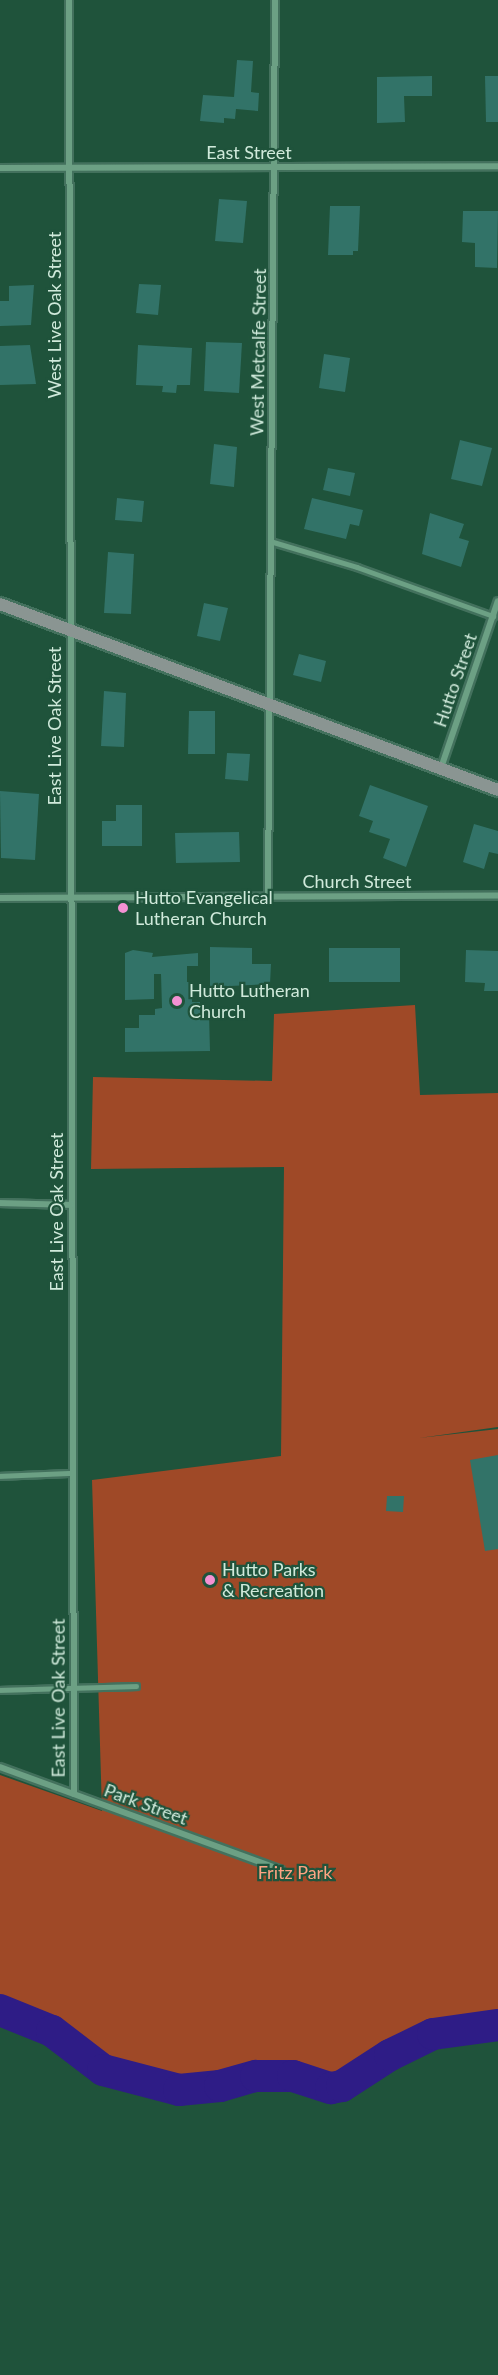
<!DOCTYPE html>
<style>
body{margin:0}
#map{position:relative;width:498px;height:2375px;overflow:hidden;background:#1f533b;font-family:Lato,sans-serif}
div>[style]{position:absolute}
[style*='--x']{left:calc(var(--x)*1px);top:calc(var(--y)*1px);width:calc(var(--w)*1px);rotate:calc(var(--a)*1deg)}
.green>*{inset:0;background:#9f4927}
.river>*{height:32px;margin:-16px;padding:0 16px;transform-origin:16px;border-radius:16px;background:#2e1c86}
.building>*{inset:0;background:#327368}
.roads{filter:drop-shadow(2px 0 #43715d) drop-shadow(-2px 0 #43715d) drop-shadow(0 2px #43715d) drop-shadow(0 -2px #43715d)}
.lane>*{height:4.5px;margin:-2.25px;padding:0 2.25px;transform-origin:2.25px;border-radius:2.25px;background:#6ca084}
.street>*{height:6px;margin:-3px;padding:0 3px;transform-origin:3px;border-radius:3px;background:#6ca084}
.secondary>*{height:12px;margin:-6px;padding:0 6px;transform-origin:6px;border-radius:6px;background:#8a9592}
.dots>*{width:16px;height:16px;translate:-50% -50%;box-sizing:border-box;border:3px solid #1f533b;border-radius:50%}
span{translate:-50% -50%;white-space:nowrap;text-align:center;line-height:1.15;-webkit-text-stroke:4.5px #1f533b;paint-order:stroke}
.street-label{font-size:18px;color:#d0eadb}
.poi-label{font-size:18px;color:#d0eadb}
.left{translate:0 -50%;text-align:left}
.park-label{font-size:18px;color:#fea483}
</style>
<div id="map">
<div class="green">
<div style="clip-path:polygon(415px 1005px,420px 1095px,498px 1093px,498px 1427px,419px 1438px,498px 1429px,498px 2036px,399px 2046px,344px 2085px,264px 2076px,191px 2092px,132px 2085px,49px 2037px,0 2015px,0 1775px,102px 1811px,92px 1480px,281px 1456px,284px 1167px,91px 1169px,93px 1077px,272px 1081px,274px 1014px)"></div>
</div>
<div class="river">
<div style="--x:0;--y:2010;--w:56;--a:22"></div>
<div style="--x:52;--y:2031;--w:64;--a:37.4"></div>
<div style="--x:103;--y:2070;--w:79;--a:14.7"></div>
<div style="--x:179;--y:2090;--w:41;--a:-5.6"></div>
<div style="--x:220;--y:2086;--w:37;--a:-16"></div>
<div style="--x:256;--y:2076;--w:37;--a:0"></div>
<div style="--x:293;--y:2076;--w:40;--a:18"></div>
<div style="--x:331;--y:2088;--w:11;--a:-10"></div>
<div style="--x:342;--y:2086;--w:57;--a:-32.9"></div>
<div style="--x:390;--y:2055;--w:48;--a:-26"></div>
<div style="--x:433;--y:2034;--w:66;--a:-7.9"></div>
</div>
<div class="building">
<div style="clip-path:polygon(237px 60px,253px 61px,251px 92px,259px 93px,258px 111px,236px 109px,235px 119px,224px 118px,224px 123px,200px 121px,203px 95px,234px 97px)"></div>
<div style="clip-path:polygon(432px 76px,432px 96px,404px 96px,405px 122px,377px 123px,377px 77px)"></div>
<div style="clip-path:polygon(485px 76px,498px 76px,498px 122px,486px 122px)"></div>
<div style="clip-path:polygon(219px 199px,247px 201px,243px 243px,215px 241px)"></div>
<div style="clip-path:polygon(330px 206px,360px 206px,358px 251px,353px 251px,353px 255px,328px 255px)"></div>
<div style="clip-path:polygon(463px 211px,498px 211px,497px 268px,475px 267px,475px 243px,462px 242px)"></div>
<div style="clip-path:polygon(139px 284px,161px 285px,158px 315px,136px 313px)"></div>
<div style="clip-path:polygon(34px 285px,31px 325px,0 326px,0 301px,9px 301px,9px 286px)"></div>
<div style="clip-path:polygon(206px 342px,242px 343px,239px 393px,204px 391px)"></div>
<div style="clip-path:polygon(30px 345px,36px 384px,0 385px,0 346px)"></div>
<div style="clip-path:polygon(138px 345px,192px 348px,190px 385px,177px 385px,176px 393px,162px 392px,163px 386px,136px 385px)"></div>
<div style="clip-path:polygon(324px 354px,350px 358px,345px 392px,319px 388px)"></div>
<div style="clip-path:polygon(460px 440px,492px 448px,482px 486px,451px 479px)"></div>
<div style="clip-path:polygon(214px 444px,237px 447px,234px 487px,210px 484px)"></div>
<div style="clip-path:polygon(328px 468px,355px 473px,350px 496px,323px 490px)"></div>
<div style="clip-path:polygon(117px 498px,144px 501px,142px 522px,115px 520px)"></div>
<div style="clip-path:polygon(312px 498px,363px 510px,359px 526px,350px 524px,346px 539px,304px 529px)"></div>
<div style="clip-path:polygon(430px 513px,464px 524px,459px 538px,469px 541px,461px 567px,422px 554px)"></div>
<div style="clip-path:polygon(108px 552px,134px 554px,131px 614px,104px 613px)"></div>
<div style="clip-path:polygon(204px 603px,228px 608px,220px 641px,197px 636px)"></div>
<div style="clip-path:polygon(299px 654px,326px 661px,321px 682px,293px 675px)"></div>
<div style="clip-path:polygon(104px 691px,126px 693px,124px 747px,101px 746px)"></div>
<div style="clip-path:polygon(189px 711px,215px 711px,215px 754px,188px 754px)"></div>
<div style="clip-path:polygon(227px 753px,250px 754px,248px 781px,225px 779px)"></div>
<div style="clip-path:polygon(370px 785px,428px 806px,406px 867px,383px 858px,390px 839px,369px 832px,373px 821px,359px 816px)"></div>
<div style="clip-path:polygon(0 791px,39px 794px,35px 860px,1px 858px)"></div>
<div style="clip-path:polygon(116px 805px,142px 805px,142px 846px,102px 846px,102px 821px,116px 821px)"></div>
<div style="clip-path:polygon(474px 824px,498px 831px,498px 854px,489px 852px,484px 869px,463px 862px)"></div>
<div style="clip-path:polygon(239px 832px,240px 862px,176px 863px,175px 833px)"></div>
<div style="clip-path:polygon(210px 947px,252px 948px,252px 964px,271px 964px,270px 984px,210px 987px)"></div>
<div style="clip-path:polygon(329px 948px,400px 948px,400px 982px,329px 982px)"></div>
<div style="clip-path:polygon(133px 950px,153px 953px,152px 957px,198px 953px,198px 966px,187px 966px,187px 982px,192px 982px,192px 1002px,200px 1002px,200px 1013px,209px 1013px,210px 1051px,125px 1052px,125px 1028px,139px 1028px,139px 1015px,155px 1015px,155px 1009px,162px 1008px,161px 974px,154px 974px,154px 999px,125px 1000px,125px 953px)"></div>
<div style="clip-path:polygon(466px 950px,498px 951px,498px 991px,484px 991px,485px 983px,465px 982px)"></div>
<div style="clip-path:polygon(498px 1455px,498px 1549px,485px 1551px,470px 1460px)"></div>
<div style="clip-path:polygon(387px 1496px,404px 1496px,403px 1512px,386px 1511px)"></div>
</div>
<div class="roads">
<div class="lane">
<div style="--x:270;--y:541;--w:91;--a:16.6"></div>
<div style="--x:357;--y:567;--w:145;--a:19.8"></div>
<div style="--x:0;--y:1476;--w:72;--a:-2.4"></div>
<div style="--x:0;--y:1690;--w:136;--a:-1.7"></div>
</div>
<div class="street">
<div style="--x:69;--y:0;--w:1794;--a:89.84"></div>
<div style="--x:0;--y:168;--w:498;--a:-0.2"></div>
<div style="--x:441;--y:768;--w:176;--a:-71.2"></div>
<div style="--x:268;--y:896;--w:896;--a:-89.55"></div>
<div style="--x:0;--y:898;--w:498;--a:-0.3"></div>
<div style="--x:0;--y:1203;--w:71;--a:1.6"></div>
<div style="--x:0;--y:1767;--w:299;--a:20.1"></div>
</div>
<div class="secondary">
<div style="--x:0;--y:604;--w:532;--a:20.48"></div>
</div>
</div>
<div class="dots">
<div style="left:123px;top:908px;background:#f491d3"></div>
<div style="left:177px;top:1001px;background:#f491d3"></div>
<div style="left:210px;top:1580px;background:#f491d3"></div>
</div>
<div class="street-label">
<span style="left:249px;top:152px">East Street</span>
<span style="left:54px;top:315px;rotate:-90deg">West Live Oak Street</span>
<span style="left:258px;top:352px;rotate:-89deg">West Metcalfe Street</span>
<span style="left:455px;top:680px;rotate:-71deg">Hutto Street</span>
<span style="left:54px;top:726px;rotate:-90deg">East Live Oak Street</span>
<span style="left:357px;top:881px">Church Street</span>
<span style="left:56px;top:1212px;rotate:-90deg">East Live Oak Street</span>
<span style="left:58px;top:1698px;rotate:-90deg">East Live Oak Street</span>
<span style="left:146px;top:1804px;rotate:20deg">Park Street</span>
</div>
<div class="poi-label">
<span class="left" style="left:135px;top:908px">Hutto Evangelical<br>Lutheran Church</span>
<span class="left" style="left:189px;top:1001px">Hutto Lutheran<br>Church</span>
<span class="left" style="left:222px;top:1580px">Hutto Parks<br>&amp; Recreation</span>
</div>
<div class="park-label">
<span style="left:295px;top:1872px">Fritz Park</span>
</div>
</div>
